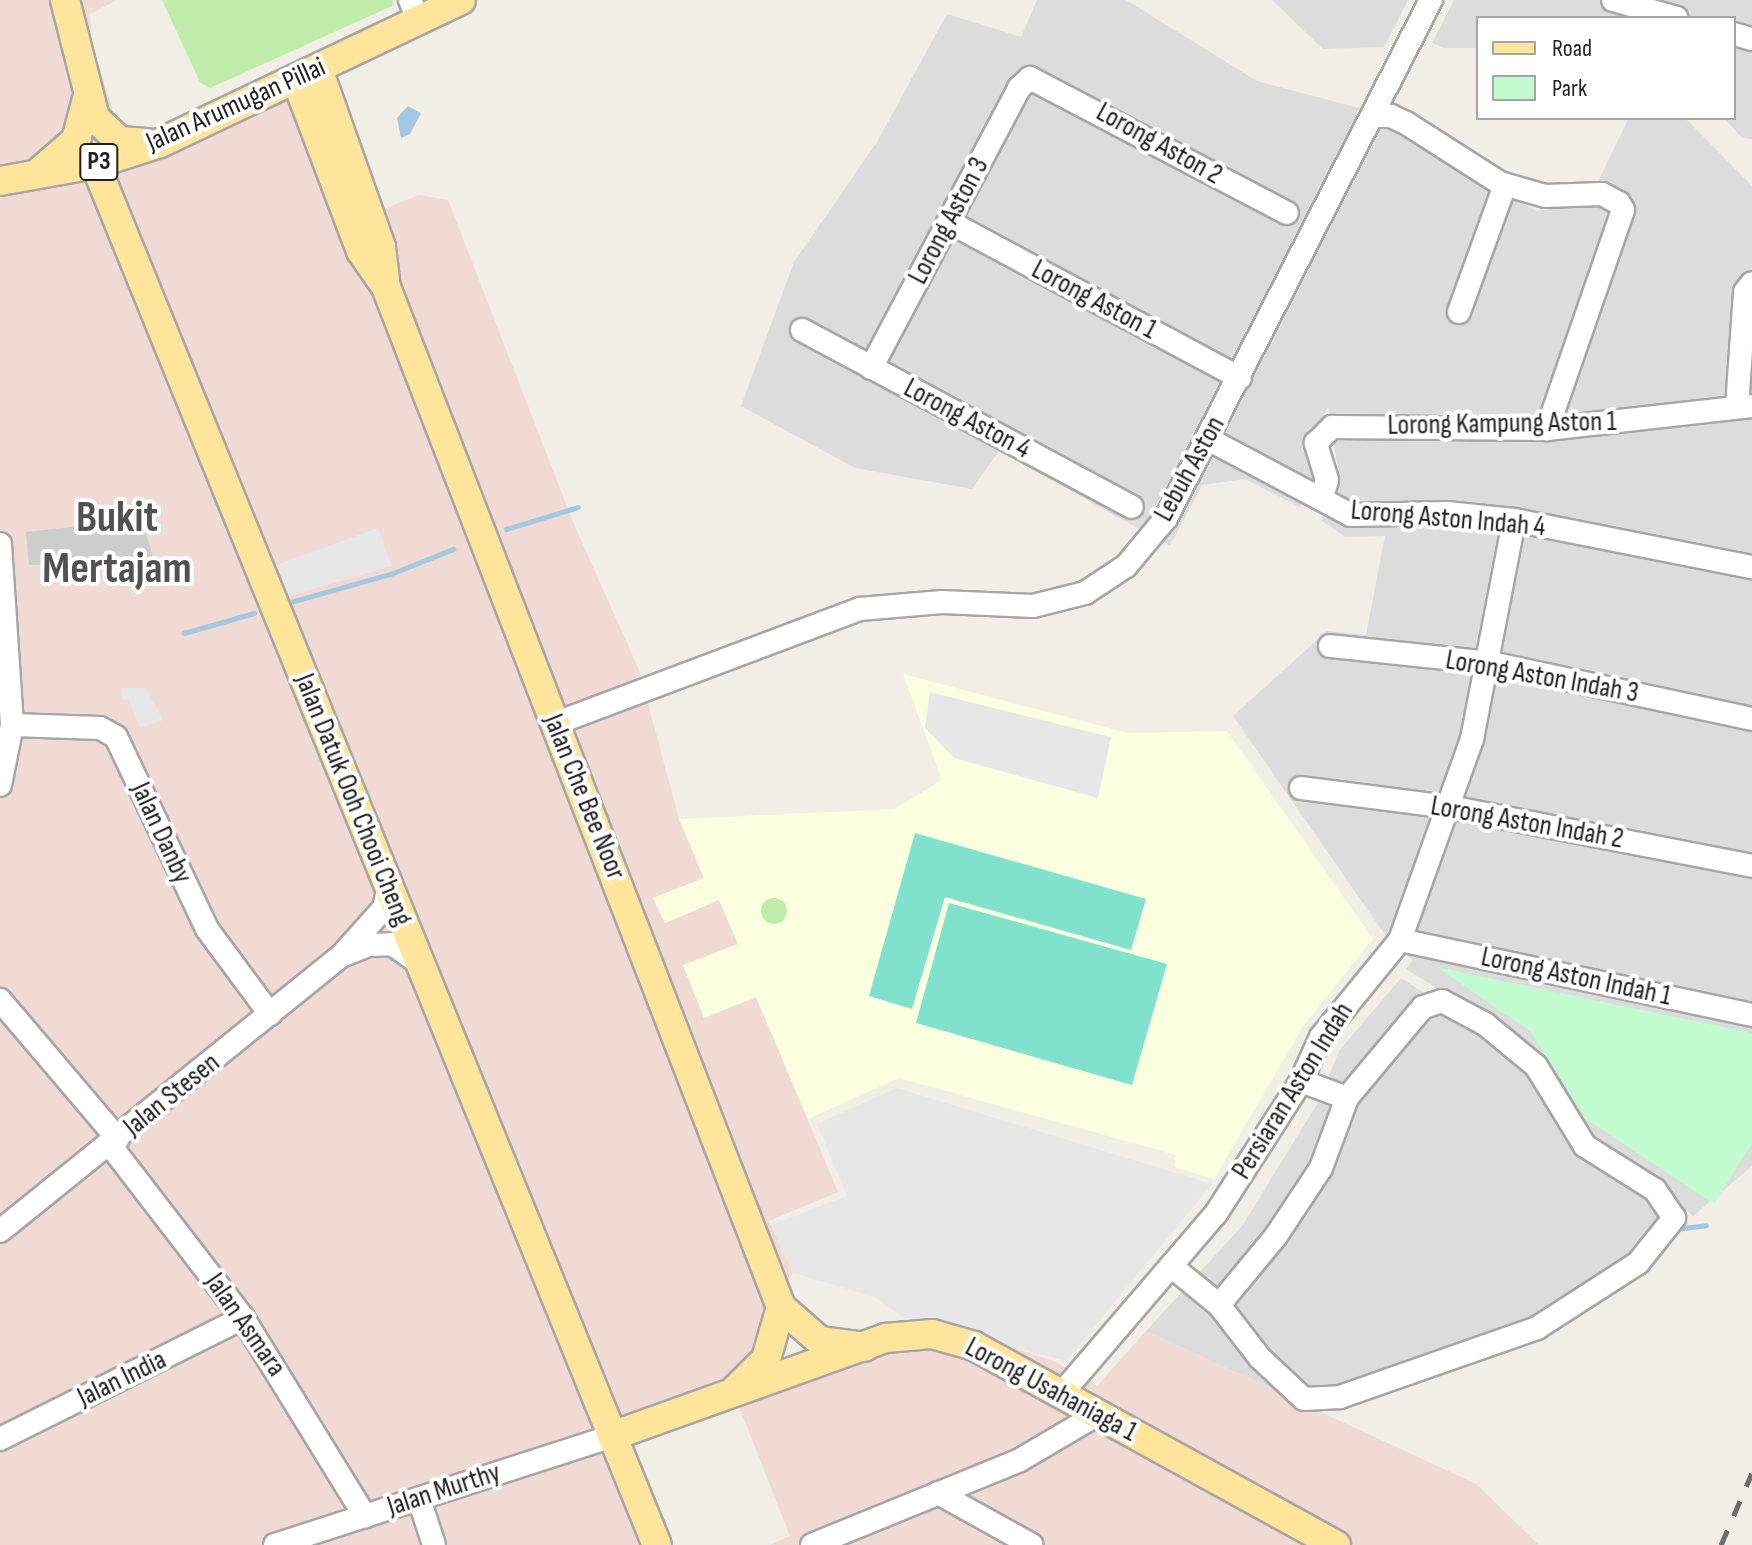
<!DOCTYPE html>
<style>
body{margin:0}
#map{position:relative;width:1752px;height:1545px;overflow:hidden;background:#f0eee5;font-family:"Sofia Sans Condensed",sans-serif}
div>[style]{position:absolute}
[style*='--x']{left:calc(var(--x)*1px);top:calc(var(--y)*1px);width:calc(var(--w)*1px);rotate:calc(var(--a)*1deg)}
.residential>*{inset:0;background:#dddcdc}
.commercial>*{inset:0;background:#f1dad4}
.education>*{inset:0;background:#faffdf}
.religious>*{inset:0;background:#cdcdcd}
.grass>*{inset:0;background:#bfeca9}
.round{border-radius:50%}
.park>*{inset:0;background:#c1fbcf}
.pitch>*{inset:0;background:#80e2cd}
.parking>*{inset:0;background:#e7e7e7}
.water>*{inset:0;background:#a4c8df}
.stream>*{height:5px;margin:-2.5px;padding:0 2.5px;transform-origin:2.5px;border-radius:2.5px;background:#a4c8df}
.roads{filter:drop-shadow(2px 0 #a6a6a6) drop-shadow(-2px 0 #a6a6a6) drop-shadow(0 2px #a6a6a6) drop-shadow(0 -2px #a6a6a6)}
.minor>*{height:22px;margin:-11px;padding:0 11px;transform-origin:11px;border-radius:11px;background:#fff}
.major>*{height:28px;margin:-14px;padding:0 14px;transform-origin:14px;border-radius:14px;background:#ffe59b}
.rail>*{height:5px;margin-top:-2.5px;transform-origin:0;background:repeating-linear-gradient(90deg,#6d6d6d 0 16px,transparent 0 32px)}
span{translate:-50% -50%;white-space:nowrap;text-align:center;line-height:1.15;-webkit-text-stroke:8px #fff;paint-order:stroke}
.shield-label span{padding:2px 6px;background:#fff;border:2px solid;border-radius:6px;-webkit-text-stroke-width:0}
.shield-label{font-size:26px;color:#1f1f1f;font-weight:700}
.street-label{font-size:28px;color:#1f1f1f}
.town-label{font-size:44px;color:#525252;font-weight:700}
.legend{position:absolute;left:1476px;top:16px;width:260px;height:104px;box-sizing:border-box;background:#fff;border:2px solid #a5a5a5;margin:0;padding:10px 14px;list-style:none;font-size:24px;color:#1f1f1f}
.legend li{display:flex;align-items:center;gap:16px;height:40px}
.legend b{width:40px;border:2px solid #a5a5a5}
</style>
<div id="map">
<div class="residential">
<div style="clip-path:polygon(1037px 0,1126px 0,1257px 81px,1359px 108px,1536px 211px,1587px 204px,1629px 118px,1685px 118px,1752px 186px,1752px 1166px,1693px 1216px,1615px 1149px,1589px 1142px,1530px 1046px,1406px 969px,1413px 960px,1388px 939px,1233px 716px,1327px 631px,1366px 635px,1385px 536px,1345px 537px,1321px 520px,1338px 469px,1328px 407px,1308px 442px,1316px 475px,1300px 507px,1245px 479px,1202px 485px,1170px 546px,999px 451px,972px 489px,855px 468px,741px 406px,794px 262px,877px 142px,947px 14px,1021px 37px)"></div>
<div style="clip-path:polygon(1272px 0,1408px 0,1384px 47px,1323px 49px)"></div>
<div style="clip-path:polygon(1454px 0,1752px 0,1752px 139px,1742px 138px,1724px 118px,1734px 118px,1734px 18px,1478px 18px,1478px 48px,1444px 48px,1432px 43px)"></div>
<div style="clip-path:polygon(1401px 978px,1520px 1055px,1609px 1161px,1671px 1217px,1638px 1259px,1544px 1321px,1306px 1405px,1146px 1331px,1242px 1226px,1317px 1104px,1339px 1051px)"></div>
</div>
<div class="commercial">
<div style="clip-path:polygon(0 0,117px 0,90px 14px,92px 45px,121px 135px,137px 141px,321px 62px,376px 212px,419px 195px,448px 200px,573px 522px,639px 670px,679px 819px,704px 878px,653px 898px,665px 923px,719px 900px,739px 944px,683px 965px,704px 1018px,756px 997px,838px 1192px,769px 1221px,793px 1273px,774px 1305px,751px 1372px,609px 1450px,646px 1545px,0 1545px)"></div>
<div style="clip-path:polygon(947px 1325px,1056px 1362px,1097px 1386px,1146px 1331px,1476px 1484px,1539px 1545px,770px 1545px,790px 1536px,738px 1404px)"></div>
</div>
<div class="education">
<div style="clip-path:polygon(903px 674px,1128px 733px,1227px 731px,1373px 939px,1303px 1026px,1214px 1179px,1174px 1167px,1176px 1155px,899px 1078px,808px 1119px,756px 997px,704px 1018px,683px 965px,738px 944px,719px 900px,665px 923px,653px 898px,704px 878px,679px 819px,894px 809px,942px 780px)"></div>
</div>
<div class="religious">
<div style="clip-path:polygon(142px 519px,155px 564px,29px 565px,26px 532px)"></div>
</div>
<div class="grass">
<div style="clip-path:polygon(162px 0,392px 0,394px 5px,210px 88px,200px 82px)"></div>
<div class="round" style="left:761px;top:898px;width:26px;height:26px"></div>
</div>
<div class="park">
<div style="clip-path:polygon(1437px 967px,1752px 1033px,1752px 1143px,1714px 1204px,1586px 1119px,1531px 1032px)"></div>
</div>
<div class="pitch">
<div style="clip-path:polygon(915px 833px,1146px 899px,1131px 950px,945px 897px,912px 1009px,869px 996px)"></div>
<div style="clip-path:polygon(949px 903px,1167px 964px,1132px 1085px,916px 1023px)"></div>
</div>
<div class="parking">
<div style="clip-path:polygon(378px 528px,392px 566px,285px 597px,273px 566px)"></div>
<div style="clip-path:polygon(122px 688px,146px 688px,163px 720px,140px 728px,129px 700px,122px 699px)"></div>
<div style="clip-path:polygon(930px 692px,1111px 737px,1098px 798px,954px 758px,925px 728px)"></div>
<div style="clip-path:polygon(897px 1088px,1212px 1184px,1066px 1361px,902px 1317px,875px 1297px,793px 1273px,771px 1225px,847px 1196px,817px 1124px)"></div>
</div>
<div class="water">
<div style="clip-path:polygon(408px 106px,421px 113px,410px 134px,401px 138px,397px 118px)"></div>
</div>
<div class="stream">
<div style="--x:506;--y:529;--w:75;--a:-17"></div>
<div style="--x:287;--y:603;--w:110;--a:-15.8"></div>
<div style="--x:393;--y:573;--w:65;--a:-21.8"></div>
<div style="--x:184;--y:633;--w:73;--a:-15.9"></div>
<div style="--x:1675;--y:1229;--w:31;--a:-7"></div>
</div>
<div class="roads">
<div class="minor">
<div style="--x:410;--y:0;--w:22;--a:68"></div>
<div style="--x:1613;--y:0;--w:66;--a:15.7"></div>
<div style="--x:1734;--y:34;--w:19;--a:16"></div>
<div style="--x:1373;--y:116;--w:18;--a:0"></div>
<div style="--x:1391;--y:116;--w:17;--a:25"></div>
<div style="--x:1406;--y:123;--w:112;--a:32.6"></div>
<div style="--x:1500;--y:183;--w:47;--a:16.1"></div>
<div style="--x:1545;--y:196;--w:57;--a:-2"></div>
<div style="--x:1602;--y:194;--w:19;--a:28"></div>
<div style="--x:1619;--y:203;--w:8;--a:60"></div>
<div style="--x:1623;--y:210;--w:232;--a:109.1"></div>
<div style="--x:949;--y:222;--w:330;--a:28.2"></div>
<div style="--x:1459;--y:312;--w:135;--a:-70.1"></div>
<div style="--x:802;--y:330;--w:374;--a:28.2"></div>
<div style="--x:871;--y:368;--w:317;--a:-62.1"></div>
<div style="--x:1019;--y:88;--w:15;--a:-42"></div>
<div style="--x:1030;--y:78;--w:290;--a:27.7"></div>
<div style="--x:1737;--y:407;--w:115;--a:-86"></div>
<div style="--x:1745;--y:292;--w:11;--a:-52"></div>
<div style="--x:1208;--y:439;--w:162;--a:28"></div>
<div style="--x:1351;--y:515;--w:96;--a:-1.2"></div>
<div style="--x:1447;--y:513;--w:67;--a:6"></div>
<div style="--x:1514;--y:520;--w:243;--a:11.2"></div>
<div style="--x:1321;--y:499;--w:20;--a:-72"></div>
<div style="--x:1327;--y:480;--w:39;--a:-107"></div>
<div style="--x:1316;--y:443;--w:23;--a:-45"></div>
<div style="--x:1332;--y:427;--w:215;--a:0.5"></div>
<div style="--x:1547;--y:429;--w:206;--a:-6.4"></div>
<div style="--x:0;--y:544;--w:181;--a:86.2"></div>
<div style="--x:12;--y:725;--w:61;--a:101.3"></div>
<div style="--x:1330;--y:646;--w:162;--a:6"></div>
<div style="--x:1491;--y:663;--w:267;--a:12.1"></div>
<div style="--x:554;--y:724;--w:327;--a:-20.6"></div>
<div style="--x:860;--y:609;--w:82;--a:-4.9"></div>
<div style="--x:942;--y:602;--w:91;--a:2.5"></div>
<div style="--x:1033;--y:606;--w:54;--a:-14"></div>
<div style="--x:1085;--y:593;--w:49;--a:-33.4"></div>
<div style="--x:1126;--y:566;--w:62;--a:-50.2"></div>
<div style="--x:1166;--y:518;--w:582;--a:-62.91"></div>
<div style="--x:12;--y:725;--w:88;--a:2"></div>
<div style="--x:100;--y:728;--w:18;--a:29"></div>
<div style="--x:116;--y:737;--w:212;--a:64.6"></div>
<div style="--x:207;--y:929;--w:106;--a:53.5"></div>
<div style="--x:1301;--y:788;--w:149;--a:7.3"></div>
<div style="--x:1449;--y:807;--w:309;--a:11"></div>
<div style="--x:1400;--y:940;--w:360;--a:12"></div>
<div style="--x:346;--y:954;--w:24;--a:-22"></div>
<div style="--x:368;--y:945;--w:24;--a:-2"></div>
<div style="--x:392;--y:944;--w:33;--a:35"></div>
<div style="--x:0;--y:1000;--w:182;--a:49.7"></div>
<div style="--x:1301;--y:1081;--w:49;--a:20.3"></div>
<div style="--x:110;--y:1145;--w:218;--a:52.4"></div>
<div style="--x:243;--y:1318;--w:233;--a:58.4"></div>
<div style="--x:0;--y:1231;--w:438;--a:-38.9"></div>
<div style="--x:341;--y:956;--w:64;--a:-48.1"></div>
<div style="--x:384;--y:908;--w:22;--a:-77"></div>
<div style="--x:1171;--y:1266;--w:62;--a:39.1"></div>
<div style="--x:1219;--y:1305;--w:67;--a:52.3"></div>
<div style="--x:1260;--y:1358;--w:60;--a:43"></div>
<div style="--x:1304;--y:1399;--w:36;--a:-3"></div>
<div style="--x:1340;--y:1397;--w:209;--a:-19.3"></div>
<div style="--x:1537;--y:1328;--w:120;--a:-32.8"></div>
<div style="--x:1638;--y:1263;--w:58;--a:-51.3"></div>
<div style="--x:1674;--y:1218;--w:34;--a:-124"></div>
<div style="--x:1655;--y:1190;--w:83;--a:-147.8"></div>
<div style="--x:1585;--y:1146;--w:94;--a:-121.5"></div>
<div style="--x:1536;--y:1066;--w:66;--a:-140.5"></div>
<div style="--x:1485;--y:1024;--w:49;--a:-151.9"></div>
<div style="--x:1442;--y:1001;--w:20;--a:162"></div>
<div style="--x:1423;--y:1007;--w:119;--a:129.9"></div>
<div style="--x:1347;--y:1098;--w:75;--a:110.4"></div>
<div style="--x:1321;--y:1168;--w:82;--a:123.5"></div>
<div style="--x:1276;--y:1236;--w:89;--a:129.6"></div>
<div style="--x:1062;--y:1393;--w:238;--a:-49.4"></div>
<div style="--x:1217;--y:1212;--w:156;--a:-57.3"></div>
<div style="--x:1301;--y:1081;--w:48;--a:-65.6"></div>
<div style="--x:1321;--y:1037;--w:125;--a:-50.8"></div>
<div style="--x:1400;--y:940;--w:214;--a:-70.3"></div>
<div style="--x:1472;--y:739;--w:223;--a:-79.1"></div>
<div style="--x:0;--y:1439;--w:271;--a:-26.5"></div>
<div style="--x:938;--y:1493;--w:107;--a:29"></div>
<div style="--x:419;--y:1499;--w:48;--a:71.9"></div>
<div style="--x:275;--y:1545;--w:354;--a:-17.9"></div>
<div style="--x:812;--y:1545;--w:225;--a:-22.2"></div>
<div style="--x:1020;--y:1460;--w:91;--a:-30.5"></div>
</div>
<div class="major">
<div style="--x:65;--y:0;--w:122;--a:75.7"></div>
<div style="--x:95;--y:118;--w:34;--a:43"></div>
<div style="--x:120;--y:141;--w:27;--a:4"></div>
<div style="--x:318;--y:69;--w:189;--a:70.5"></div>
<div style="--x:381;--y:247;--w:34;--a:83"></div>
<div style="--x:296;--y:79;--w:184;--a:69.3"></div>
<div style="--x:361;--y:251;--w:44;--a:55.2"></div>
<div style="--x:386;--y:287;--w:1094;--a:68.83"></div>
<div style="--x:781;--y:1307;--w:52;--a:41.1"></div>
<div style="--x:820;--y:1341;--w:45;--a:7.6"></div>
<div style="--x:95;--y:164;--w:1491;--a:67.86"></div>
<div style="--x:40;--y:171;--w:48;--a:-40.7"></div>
<div style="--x:76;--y:140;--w:42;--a:-75"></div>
<div style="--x:0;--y:181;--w:97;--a:-10.1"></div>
<div style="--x:95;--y:164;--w:68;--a:-17.9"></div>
<div style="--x:160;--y:143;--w:333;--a:-25.4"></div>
<div style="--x:736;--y:1389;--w:42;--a:-45"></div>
<div style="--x:766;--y:1359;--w:54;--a:-73.9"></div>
<div style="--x:612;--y:1436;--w:291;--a:-19.7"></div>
<div style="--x:886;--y:1338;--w:46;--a:-5"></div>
<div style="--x:932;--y:1334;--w:44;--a:15.9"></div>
<div style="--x:974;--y:1346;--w:413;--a:28.8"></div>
</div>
</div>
<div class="rail">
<div style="--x:1721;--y:1545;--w:78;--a:-66.7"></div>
</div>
<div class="shield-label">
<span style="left:99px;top:162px">P3</span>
</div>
<div class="street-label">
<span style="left:236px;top:105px;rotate:-24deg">Jalan Arumugan Pillai</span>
<span style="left:1159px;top:144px;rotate:29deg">Lorong Aston 2</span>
<span style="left:949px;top:221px;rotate:-62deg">Lorong Aston 3</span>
<span style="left:1094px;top:300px;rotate:28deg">Lorong Aston 1</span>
<span style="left:967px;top:419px;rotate:28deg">Lorong Aston 4</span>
<span style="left:1502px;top:424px;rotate:-1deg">Lorong Kampung Aston 1</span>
<span style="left:1190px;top:469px;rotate:-61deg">Lebuh Aston</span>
<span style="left:1448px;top:519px;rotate:5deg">Lorong Aston Indah 4</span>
<span style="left:1542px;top:677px;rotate:10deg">Lorong Aston Indah 3</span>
<span style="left:584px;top:797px;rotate:68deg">Jalan Che Bee Noor</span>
<span style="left:353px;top:800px;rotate:68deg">Jalan Datuk Ooh Chooi Cheng</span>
<span style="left:1527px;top:823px;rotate:10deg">Lorong Aston Indah 2</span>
<span style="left:161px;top:833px;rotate:65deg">Jalan Danby</span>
<span style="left:1576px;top:977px;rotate:12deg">Lorong Aston Indah 1</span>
<span style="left:1293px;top:1091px;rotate:-58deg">Persiaran Aston Indah</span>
<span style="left:172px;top:1095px;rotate:-39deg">Jalan Stesen</span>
<span style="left:245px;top:1325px;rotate:55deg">Jalan Asmara</span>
<span style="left:122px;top:1379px;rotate:-26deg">Jalan India</span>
<span style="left:1051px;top:1390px;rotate:28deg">Lorong Usahaniaga 1</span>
<span style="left:444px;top:1490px;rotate:-18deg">Jalan Murthy</span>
</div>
<div class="town-label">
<span style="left:117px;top:544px">Bukit<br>Mertajam</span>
</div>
<ul class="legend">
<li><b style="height:10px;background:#ffe59b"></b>Road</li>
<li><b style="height:22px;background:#c1fbcf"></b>Park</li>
</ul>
</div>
